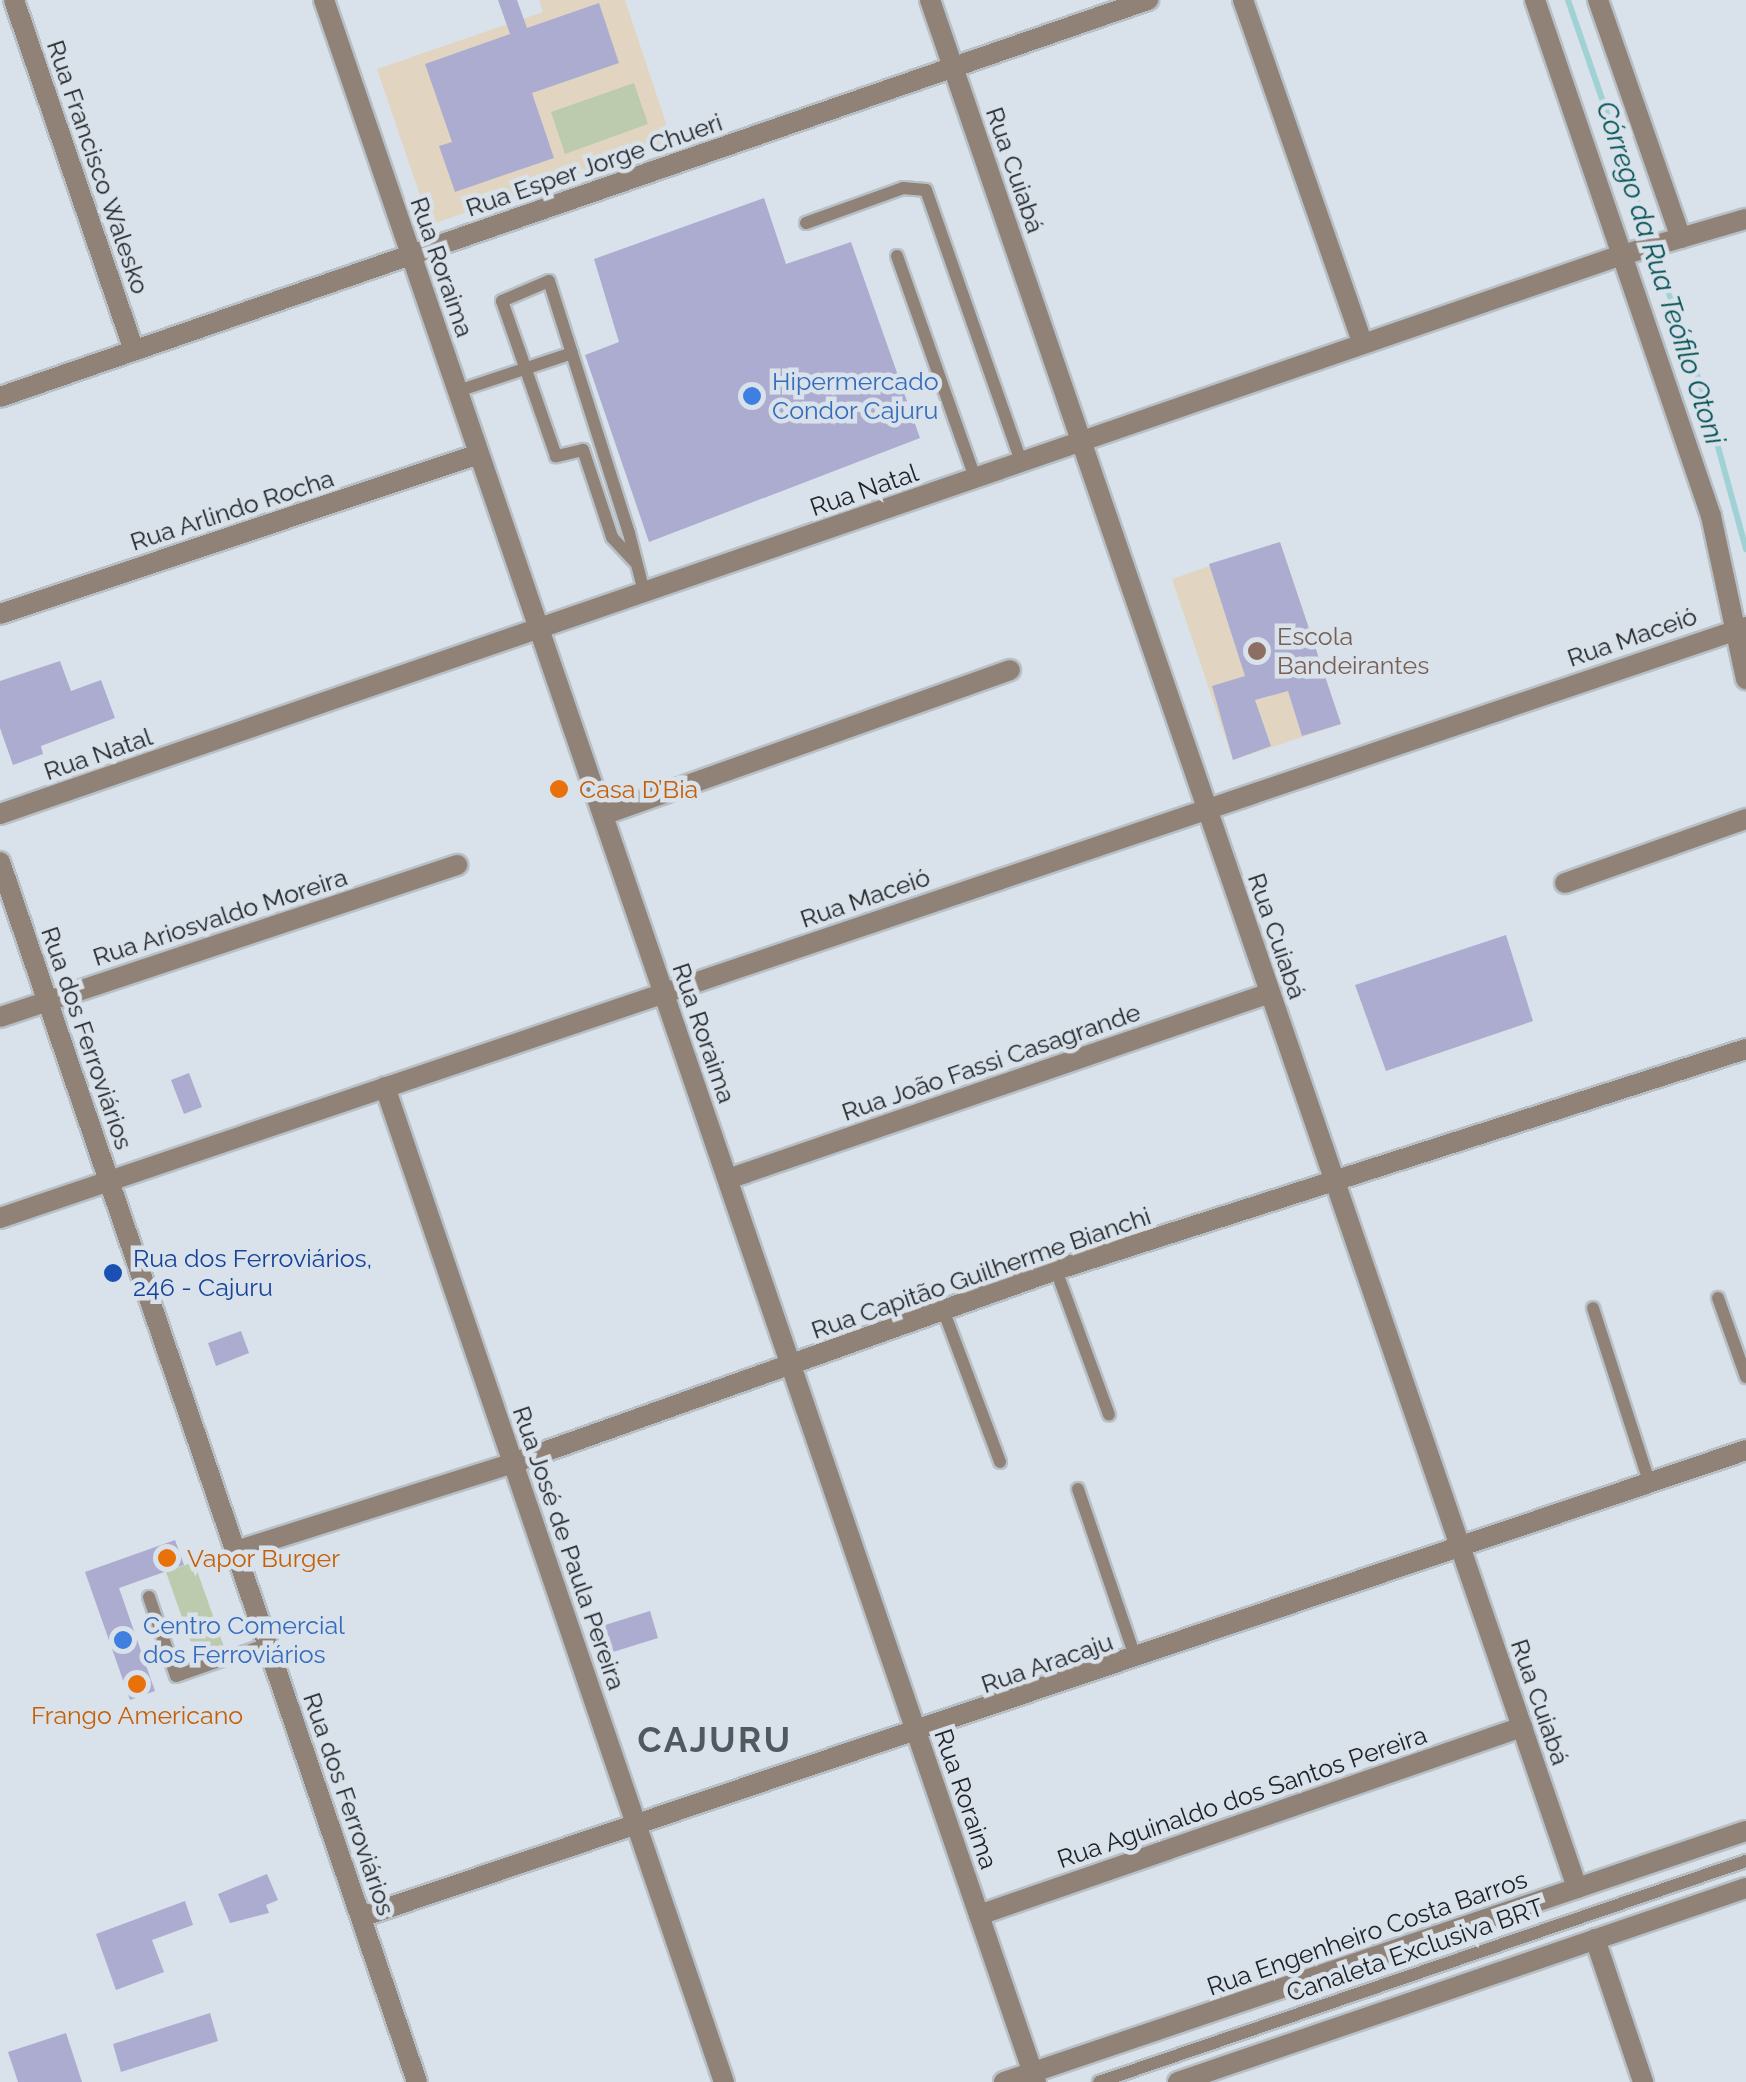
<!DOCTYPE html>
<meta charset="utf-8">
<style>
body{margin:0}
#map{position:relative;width:1746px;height:2082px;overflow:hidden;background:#d9e2ea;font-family:Raleway,sans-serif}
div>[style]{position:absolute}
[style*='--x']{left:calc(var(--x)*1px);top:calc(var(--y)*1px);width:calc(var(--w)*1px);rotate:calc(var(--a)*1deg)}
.education>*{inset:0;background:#e1d5c1}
.green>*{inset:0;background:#bccaad}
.stream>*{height:6px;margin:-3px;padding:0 3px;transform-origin:3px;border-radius:3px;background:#a0d2d5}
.building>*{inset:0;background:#acacd1}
.roads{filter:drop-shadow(2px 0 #b8c0c7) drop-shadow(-2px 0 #b8c0c7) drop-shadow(0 2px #b8c0c7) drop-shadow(0 -2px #b8c0c7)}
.service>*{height:12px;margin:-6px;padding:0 6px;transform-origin:6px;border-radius:6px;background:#918278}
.minor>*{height:20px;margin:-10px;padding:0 10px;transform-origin:10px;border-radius:10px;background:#918278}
.tertiary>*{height:20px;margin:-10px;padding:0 10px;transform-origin:10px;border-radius:10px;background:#918278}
.dots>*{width:28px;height:28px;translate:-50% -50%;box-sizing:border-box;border:5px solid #d9e2ea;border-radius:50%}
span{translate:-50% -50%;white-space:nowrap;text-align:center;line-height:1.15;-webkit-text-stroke:9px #d9e2ea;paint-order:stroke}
.street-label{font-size:25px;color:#212427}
.shop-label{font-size:25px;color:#366cbe}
.left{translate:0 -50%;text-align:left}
.education-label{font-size:25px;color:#785e54}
.food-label{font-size:25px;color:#c56008}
.transit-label{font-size:25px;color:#164399}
.water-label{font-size:28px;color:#045155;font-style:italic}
.district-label{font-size:35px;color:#515960;font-weight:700;letter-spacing:2.5px}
</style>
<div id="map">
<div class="education">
<div style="clip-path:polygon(539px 0,625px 0,672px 141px,430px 225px,377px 69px,543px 12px)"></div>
<div style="clip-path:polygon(1280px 542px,1341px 724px,1233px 760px,1172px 579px)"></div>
</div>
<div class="green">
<div style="clip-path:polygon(634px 83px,648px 124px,565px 154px,551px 112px)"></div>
<div style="clip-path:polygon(194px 1562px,225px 1650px,197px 1660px,166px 1572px)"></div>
</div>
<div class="stream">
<div style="--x:1568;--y:0;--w:415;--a:71"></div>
<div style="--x:1703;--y:392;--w:163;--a:74.7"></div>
</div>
<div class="building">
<div style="clip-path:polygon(498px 0,517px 0,527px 28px,599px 3px,619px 63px,532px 93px,554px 158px,455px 192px,439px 146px,452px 142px,425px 64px,510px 34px)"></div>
<div style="clip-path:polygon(764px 198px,786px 264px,851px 242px,920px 438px,649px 542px,585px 355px,619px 342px,594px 259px)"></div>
<div style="clip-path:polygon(1280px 542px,1341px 724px,1302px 736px,1288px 691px,1255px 700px,1271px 746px,1233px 760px,1212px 686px,1245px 676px,1209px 564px)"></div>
<div style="clip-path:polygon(60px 661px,71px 691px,101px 680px,115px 718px,41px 746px,43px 754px,13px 765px,0 728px,0 681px)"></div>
<div style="clip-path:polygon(1506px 935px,1533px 1021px,1386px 1071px,1355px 985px)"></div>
<div style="clip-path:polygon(189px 1073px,202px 1107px,184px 1114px,171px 1080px)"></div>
<div style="clip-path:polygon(241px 1331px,249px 1353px,216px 1366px,208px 1343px)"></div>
<div style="clip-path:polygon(175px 1540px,184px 1565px,119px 1588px,155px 1691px,130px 1700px,85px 1572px)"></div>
<div style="clip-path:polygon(650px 1611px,658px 1638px,613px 1652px,605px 1625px)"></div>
<div style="clip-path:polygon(267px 1874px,278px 1900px,266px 1905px,269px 1913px,230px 1923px,218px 1894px)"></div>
<div style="clip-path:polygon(185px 1901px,193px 1925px,152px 1940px,164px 1972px,116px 1990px,96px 1934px)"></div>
<div style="clip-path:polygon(210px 2013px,218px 2041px,121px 2072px,113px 2044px)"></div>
<div style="clip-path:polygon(66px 2033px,82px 2082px,18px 2082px,8px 2052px)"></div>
</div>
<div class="roads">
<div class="service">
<div style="--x:806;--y:223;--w:103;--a:-19.8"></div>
<div style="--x:903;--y:188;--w:23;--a:5"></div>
<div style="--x:926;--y:190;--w:288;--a:70.7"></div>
<div style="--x:897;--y:256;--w:235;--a:70.6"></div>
<div style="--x:458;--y:391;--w:120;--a:-18.4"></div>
<div style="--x:635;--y:562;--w:34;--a:-133"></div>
<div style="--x:612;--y:537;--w:92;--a:-108.4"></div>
<div style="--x:583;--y:450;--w:28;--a:167"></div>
<div style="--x:556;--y:456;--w:164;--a:-109.2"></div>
<div style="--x:502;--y:301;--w:51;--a:-23.1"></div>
<div style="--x:549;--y:281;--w:264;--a:72.4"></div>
<div style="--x:629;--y:533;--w:61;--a:75.7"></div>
<div style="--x:1056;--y:1270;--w:154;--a:69.9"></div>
<div style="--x:1718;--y:1298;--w:84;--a:70.5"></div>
<div style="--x:1593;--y:1308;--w:185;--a:72.1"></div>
<div style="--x:944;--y:1312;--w:160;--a:69.5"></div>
<div style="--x:1078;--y:1489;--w:180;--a:71.2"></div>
<div style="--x:149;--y:1597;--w:83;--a:71.1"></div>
<div style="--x:176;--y:1676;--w:97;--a:-19.2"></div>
<div style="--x:1099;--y:2082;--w:684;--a:-18.86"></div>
</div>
<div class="minor">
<div style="--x:14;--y:0;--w:370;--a:71.1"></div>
<div style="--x:324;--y:0;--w:2200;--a:71.12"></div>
<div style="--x:930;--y:0;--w:1996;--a:71.08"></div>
<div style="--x:1243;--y:0;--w:364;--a:70.8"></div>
<div style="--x:1535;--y:0;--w:545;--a:71.17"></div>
<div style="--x:1711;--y:516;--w:167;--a:77.9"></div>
<div style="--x:1598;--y:0;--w:252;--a:70.8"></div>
<div style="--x:0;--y:397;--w:1215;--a:-19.08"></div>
<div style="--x:0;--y:614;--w:505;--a:-18.47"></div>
<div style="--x:603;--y:815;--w:432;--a:-19.6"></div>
<div style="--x:1565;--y:883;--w:192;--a:-19.5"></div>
<div style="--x:0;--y:1017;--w:482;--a:-18.4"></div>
<div style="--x:385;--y:1087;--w:1051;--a:71.19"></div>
<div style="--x:728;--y:1179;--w:573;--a:-18.94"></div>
<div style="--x:0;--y:1218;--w:1843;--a:-18.7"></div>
<div style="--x:236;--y:1551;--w:291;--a:-17.6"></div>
<div style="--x:513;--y:1463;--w:576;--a:-19.57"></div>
<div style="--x:1056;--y:1270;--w:725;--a:-17.76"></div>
<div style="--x:979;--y:1915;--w:575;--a:-19.1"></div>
<div style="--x:361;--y:1917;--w:1462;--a:-18.63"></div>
<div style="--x:1595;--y:1939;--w:151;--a:71.4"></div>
</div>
<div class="tertiary">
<div style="--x:0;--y:814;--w:1716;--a:-19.02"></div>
<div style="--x:1622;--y:255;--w:129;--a:-16.2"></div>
<div style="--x:0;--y:862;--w:1289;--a:71.13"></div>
<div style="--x:1004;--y:2082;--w:783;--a:-18.69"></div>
<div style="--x:1178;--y:2082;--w:600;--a:-18.86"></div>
</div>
</div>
<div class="dots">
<div style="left:752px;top:396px;background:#3f7fe0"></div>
<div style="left:1257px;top:651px;background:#8d6e63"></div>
<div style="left:559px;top:789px;background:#e8710a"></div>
<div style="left:113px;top:1273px;background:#1a4fb4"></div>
<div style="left:167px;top:1558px;background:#e8710a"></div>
<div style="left:123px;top:1640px;background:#3f7fe0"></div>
<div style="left:137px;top:1684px;background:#e8710a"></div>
</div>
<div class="street-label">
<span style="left:594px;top:165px;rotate:-19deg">Rua Esper Jorge Chueri</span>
<span style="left:98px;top:167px;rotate:71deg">Rua Francisco Walesko</span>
<span style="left:1015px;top:170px;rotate:71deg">Rua Cuiabá</span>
<span style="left:442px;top:267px;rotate:71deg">Rua Roraima</span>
<span style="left:864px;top:490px;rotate:-19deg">Rua Natal</span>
<span style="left:232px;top:510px;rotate:-18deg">Rua Arlindo Rocha</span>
<span style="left:1632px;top:637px;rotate:-19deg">Rua Maceió</span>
<span style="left:98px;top:754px;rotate:-19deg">Rua Natal</span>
<span style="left:865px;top:898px;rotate:-19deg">Rua Maceió</span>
<span style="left:220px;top:917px;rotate:-18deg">Rua Ariosvaldo Moreira</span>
<span style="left:1277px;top:936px;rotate:71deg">Rua Cuiabá</span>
<span style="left:704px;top:1033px;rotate:71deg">Rua Roraima</span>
<span style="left:87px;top:1038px;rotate:71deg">Rua dos Ferroviários</span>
<span style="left:991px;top:1062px;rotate:-19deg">Rua João Fassi Casagrande</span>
<span style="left:981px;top:1273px;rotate:-19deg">Rua Capitão Guilherme Bianchi</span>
<span style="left:569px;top:1548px;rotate:71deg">Rua José de Paula Pereira</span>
<span style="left:1047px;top:1663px;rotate:-19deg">Rua Aracaju</span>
<span style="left:1540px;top:1702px;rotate:71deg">Rua Cuiabá</span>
<span style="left:1242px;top:1797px;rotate:-19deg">Rua Aguinaldo dos Santos Pereira</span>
<span style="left:966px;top:1799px;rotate:71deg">Rua Roraima</span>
<span style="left:349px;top:1804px;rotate:71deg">Rua dos Ferroviários</span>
<span style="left:1367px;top:1933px;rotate:-19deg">Rua Engenheiro Costa Barros</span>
<span style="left:1415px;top:1950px;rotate:-19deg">Canaleta Exclusiva BRT</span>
</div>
<div class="shop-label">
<span class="left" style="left:772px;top:396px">Hipermercado<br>Condor Cajuru</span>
<span class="left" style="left:143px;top:1640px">Centro Comercial<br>dos Ferroviários</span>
</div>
<div class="education-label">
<span class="left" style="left:1277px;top:651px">Escola<br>Bandeirantes</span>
</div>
<div class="food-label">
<span class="left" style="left:579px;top:789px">Casa D’Bia</span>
<span class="left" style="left:187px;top:1558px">Vapor Burger</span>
<span style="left:137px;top:1715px">Frango Americano</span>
</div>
<div class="transit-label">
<span class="left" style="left:133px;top:1273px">Rua dos Ferroviários,<br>246 - Cajuru</span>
</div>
<div class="water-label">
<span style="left:1660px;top:273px;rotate:72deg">Córrego da Rua Teófilo Otoni</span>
</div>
<div class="district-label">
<span style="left:715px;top:1740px">CAJURU</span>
</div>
</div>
